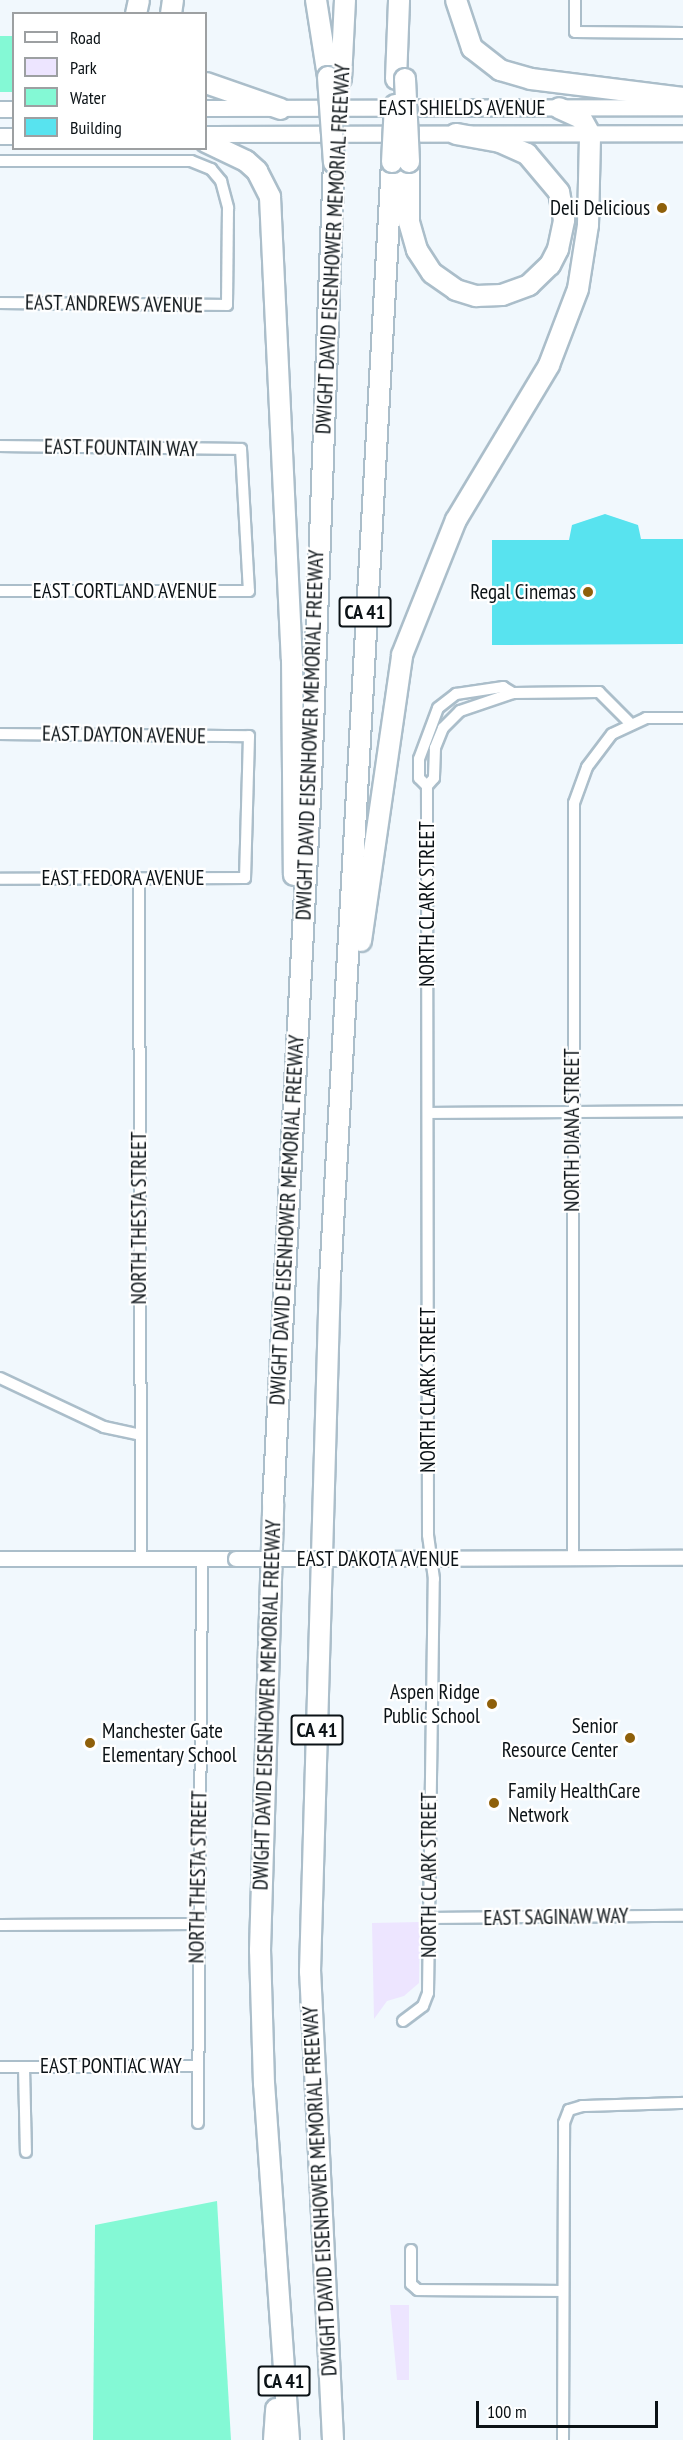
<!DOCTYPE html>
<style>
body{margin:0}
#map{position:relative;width:683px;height:2440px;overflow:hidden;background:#f1f8fd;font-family:"PT Sans Narrow",sans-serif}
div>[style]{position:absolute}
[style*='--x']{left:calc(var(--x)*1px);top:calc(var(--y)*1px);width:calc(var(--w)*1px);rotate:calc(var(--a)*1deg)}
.green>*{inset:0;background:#ede5ff}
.water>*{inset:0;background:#84f9d5}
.building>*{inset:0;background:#58e3ef}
.roads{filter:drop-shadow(2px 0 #abbeca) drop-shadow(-2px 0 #abbeca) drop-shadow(0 2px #abbeca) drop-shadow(0 -2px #abbeca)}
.minor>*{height:10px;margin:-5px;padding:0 5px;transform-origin:5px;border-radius:5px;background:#fff}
.tertiary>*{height:14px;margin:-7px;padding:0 7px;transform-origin:7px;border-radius:7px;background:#fff}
.secondary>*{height:15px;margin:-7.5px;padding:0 7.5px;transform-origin:7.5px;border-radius:7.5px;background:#fff}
.motorway>*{height:20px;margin:-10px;padding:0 10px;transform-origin:10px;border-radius:10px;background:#fff}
.bridges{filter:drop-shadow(2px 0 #abbeca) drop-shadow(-2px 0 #abbeca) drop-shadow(0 2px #abbeca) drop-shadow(0 -2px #abbeca)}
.tertiary-bridge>*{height:14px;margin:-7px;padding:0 7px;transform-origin:7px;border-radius:7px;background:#fff}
.motorway-bridge>*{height:20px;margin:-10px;padding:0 10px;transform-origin:10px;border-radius:10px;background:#fff}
.dots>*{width:16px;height:16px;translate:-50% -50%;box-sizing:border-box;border:3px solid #fff;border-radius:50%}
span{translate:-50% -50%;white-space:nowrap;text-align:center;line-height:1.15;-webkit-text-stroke:4.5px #fff;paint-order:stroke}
.shield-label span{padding:2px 4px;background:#fff;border:2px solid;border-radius:4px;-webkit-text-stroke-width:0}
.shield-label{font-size:20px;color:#0b1216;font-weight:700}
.street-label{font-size:21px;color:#0b1216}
.poi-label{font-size:21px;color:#0b1216}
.right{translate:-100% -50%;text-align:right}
.left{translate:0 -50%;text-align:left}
.legend{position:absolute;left:12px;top:12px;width:195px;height:138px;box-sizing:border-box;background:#fff;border:2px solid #9da0a2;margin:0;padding:8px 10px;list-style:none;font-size:18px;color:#0b1216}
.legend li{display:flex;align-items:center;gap:12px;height:30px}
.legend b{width:30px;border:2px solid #9da0a2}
.scale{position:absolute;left:476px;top:2401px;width:182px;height:27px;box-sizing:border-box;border:3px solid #0b1216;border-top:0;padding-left:8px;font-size:18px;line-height:21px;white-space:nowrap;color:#0b1216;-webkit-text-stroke:4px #fff;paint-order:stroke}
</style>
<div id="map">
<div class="green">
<div style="clip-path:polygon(420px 1922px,419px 1983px,404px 1996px,387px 2001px,374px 2019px,372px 1923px)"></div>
<div style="clip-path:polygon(390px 2305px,409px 2305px,409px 2380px,397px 2380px)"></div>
</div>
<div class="water">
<div style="clip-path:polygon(0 36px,13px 36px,13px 92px,0 92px)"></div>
<div style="clip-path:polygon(217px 2201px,231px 2440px,93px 2440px,95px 2225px)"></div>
</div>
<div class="building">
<div style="clip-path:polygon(605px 514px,638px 525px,641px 539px,683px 539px,683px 644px,492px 645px,492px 540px,569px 540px,572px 525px)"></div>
</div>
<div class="roads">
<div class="minor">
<div style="--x:575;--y:0;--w:32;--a:90"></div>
<div style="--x:575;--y:32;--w:108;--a:0.5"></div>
<div style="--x:0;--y:161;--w:191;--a:0"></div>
<div style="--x:191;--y:161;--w:22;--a:22"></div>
<div style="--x:211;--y:169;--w:16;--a:50"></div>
<div style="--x:221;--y:181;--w:28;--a:75"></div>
<div style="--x:228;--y:208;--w:97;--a:90.6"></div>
<div style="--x:227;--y:305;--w:227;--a:-179.5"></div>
<div style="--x:0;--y:446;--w:241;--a:0.7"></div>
<div style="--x:241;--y:449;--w:142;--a:86.8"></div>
<div style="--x:249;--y:591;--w:249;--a:180"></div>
<div style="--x:503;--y:687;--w:12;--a:31"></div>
<div style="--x:513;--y:693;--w:56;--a:161.2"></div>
<div style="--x:460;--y:711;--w:24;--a:135"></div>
<div style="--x:443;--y:728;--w:22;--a:112"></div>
<div style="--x:435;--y:748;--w:30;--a:92"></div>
<div style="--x:434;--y:778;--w:11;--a:131"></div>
<div style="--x:427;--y:786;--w:11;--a:-135"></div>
<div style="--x:419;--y:778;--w:19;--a:-90"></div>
<div style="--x:419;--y:759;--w:54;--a:-69.6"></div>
<div style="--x:438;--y:708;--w:23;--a:-38"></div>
<div style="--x:456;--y:694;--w:48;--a:-8.5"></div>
<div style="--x:513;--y:693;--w:86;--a:-0.7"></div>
<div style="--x:599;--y:692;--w:42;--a:45"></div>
<div style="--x:0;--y:734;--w:249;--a:0.5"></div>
<div style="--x:249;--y:736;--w:142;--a:91.6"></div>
<div style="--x:245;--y:878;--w:245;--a:179.8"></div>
<div style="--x:139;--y:878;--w:681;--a:89.83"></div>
<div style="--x:428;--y:1113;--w:255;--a:-0.4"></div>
<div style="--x:0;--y:1378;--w:115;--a:25.2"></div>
<div style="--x:104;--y:1427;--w:35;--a:12"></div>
<div style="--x:573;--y:1558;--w:755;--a:-89.92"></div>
<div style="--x:574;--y:803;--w:38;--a:-70"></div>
<div style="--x:587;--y:767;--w:41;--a:-52.9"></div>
<div style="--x:612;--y:734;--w:38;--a:-25"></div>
<div style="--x:646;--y:718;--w:37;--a:0"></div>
<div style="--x:429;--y:1918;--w:254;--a:-0.5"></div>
<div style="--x:0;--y:1925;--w:196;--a:-0.3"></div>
<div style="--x:403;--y:2021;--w:25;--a:-37"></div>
<div style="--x:423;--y:2006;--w:14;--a:-69"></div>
<div style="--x:428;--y:1993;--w:414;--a:-89.2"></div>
<div style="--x:434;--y:1579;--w:44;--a:-97.8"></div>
<div style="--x:428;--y:1535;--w:749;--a:-90.08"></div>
<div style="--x:0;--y:2067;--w:198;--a:-0.3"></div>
<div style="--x:24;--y:2067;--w:85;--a:88.7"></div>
<div style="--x:198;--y:2123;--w:565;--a:-89.59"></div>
<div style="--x:411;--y:2250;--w:34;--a:90"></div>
<div style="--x:411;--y:2284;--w:9;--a:41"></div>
<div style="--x:418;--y:2290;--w:145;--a:0.4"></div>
<div style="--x:563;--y:2440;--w:317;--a:-89.8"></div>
<div style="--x:564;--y:2123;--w:14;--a:-69"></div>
<div style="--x:569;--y:2110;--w:14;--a:-17"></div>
<div style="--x:582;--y:2106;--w:101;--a:-1.7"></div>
</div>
<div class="tertiary">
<div style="--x:0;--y:1559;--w:236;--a:0"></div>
<div style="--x:359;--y:1559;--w:324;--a:-0.2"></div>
</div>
<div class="secondary">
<div style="--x:206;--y:108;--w:477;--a:-0.1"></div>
<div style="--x:0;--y:109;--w:14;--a:0"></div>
<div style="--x:206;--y:134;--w:477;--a:-0.1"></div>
<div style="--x:0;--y:136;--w:14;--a:0"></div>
</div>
<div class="motorway">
<div style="--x:316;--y:0;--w:78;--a:81.1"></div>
<div style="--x:456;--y:0;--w:51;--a:71.6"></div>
<div style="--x:472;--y:48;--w:36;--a:38"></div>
<div style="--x:500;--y:70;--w:32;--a:16"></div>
<div style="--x:531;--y:79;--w:153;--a:7.1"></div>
<div style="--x:136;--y:14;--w:14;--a:-78"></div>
<div style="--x:171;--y:14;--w:14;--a:-82"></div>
<div style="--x:341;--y:79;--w:79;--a:-87.1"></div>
<div style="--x:396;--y:79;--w:79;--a:-87.8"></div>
<div style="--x:206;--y:83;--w:79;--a:19.1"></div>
<div style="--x:206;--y:142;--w:44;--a:25.4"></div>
<div style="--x:246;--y:161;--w:15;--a:42"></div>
<div style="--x:257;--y:171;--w:29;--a:63"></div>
<div style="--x:270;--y:197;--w:462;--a:87.3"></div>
<div style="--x:292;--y:658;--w:217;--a:89.5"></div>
<div style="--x:409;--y:162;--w:60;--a:90"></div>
<div style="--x:409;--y:222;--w:29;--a:74"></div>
<div style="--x:417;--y:250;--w:27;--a:57"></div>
<div style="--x:432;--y:273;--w:29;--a:35"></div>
<div style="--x:456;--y:290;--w:21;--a:17"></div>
<div style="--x:476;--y:296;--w:26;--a:-2"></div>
<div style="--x:502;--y:295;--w:29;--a:-20"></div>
<div style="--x:529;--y:285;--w:29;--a:-44"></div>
<div style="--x:550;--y:265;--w:18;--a:-63"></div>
<div style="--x:558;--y:249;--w:30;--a:-78"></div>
<div style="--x:564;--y:220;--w:28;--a:-100"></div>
<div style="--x:559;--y:192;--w:50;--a:-130.1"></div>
<div style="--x:527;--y:154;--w:30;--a:-156"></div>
<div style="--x:500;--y:142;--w:45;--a:-169.7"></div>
<div style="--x:361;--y:941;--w:289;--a:-81.8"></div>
<div style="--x:402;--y:655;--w:145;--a:-68.2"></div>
<div style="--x:456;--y:520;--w:181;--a:-59"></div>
<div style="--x:549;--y:365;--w:81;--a:-69.1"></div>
<div style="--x:578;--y:289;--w:65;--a:-81.1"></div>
<div style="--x:588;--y:225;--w:91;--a:-88.7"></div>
<div style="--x:590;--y:134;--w:18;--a:-119"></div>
<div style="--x:581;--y:118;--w:24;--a:-156"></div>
<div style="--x:274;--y:2440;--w:31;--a:-86"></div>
<div style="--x:289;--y:2440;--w:357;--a:-94"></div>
<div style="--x:264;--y:2084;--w:134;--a:-91.7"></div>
<div style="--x:260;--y:1950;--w:446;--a:-88.3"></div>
<div style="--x:273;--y:1504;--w:725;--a:-87"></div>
<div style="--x:311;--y:780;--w:617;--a:-87.87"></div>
<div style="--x:333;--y:2440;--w:469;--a:-92.8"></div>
<div style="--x:310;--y:1972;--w:693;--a:-88.35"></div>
<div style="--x:330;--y:1279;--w:1119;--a:-86.82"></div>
</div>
</div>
<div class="bridges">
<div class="tertiary-bridge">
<div style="--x:236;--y:1559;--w:123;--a:0"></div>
</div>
<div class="motorway-bridge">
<div style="--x:328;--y:77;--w:86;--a:86"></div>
<div style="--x:405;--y:79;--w:83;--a:87.2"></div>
<div style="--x:392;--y:162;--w:57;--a:-87"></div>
</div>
</div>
<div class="dots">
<div style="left:662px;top:208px;background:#8f600a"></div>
<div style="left:588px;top:592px;background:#8f600a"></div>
<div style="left:492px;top:1704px;background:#8f600a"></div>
<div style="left:630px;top:1738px;background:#8f600a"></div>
<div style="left:90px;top:1743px;background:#8f600a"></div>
<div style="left:494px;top:1803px;background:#8f600a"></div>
</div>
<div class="shield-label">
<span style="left:365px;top:612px">CA 41</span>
<span style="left:317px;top:1730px">CA 41</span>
<span style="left:284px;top:2381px">CA 41</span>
</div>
<div class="street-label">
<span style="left:462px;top:108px">EAST SHIELDS AVENUE</span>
<span style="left:333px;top:249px;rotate:-87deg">DWIGHT DAVID EISENHOWER MEMORIAL FREEWAY</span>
<span style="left:114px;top:304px;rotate:1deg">EAST ANDREWS AVENUE</span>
<span style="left:121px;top:448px;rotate:1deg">EAST FOUNTAIN WAY</span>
<span style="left:125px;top:591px">EAST CORTLAND AVENUE</span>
<span style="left:124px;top:735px;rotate:1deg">EAST DAYTON AVENUE</span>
<span style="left:310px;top:735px;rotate:-88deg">DWIGHT DAVID EISENHOWER MEMORIAL FREEWAY</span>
<span style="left:123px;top:878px">EAST FEDORA AVENUE</span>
<span style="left:427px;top:904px;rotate:-90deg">NORTH CLARK STREET</span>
<span style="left:572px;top:1130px;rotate:-90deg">NORTH DIANA STREET</span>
<span style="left:139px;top:1218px;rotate:-90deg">NORTH THESTA STREET</span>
<span style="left:287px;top:1220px;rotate:-87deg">DWIGHT DAVID EISENHOWER MEMORIAL FREEWAY</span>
<span style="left:428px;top:1390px;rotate:-90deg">NORTH CLARK STREET</span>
<span style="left:378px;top:1559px">EAST DAKOTA AVENUE</span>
<span style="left:267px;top:1705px;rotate:-88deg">DWIGHT DAVID EISENHOWER MEMORIAL FREEWAY</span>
<span style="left:429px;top:1875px;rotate:-90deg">NORTH CLARK STREET</span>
<span style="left:198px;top:1877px;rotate:-89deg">NORTH THESTA STREET</span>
<span style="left:556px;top:1917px;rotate:-1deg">EAST SAGINAW WAY</span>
<span style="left:111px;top:2066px">EAST PONTIAC WAY</span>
<span style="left:320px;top:2191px;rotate:-93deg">DWIGHT DAVID EISENHOWER MEMORIAL FREEWAY</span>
</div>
<div class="poi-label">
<span class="right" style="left:650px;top:208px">Deli Delicious</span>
<span class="right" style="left:576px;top:592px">Regal Cinemas</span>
<span class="right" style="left:480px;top:1704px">Aspen Ridge<br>Public School</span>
<span class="right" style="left:618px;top:1738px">Senior<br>Resource Center</span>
<span class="left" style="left:102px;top:1743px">Manchester Gate<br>Elementary School</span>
<span class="left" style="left:508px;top:1803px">Family HealthCare<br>Network</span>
</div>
<ul class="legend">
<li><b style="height:8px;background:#fff"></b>Road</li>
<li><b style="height:16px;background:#ede5ff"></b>Park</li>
<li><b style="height:16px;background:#84f9d5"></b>Water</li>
<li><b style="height:16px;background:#58e3ef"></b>Building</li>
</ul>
<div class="scale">100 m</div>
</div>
